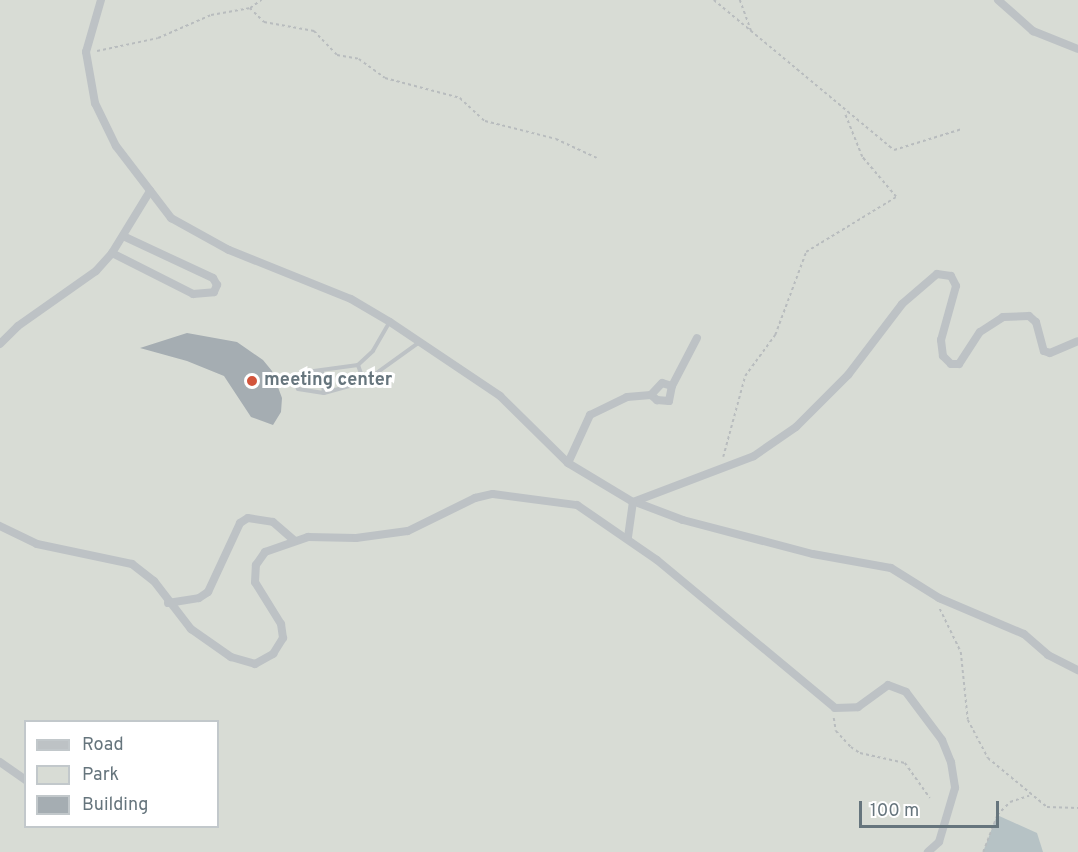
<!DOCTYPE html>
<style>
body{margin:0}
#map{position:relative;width:1078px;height:852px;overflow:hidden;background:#f8f8f5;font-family:Overpass,sans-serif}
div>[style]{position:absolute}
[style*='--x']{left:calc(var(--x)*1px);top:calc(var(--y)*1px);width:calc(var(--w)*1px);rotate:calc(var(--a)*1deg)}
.green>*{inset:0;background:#d8dcd5}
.water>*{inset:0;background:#b6c2c5}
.building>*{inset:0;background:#a5adb2}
.path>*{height:1.5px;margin-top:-0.75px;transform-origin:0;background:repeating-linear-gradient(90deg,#b8bcbe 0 3px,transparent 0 6px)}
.service>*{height:4px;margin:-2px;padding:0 2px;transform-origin:2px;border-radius:2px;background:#bdc2c5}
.minor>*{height:8px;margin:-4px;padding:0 4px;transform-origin:4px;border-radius:4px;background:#bdc2c5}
.dots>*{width:16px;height:16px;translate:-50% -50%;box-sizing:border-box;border:3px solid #fff;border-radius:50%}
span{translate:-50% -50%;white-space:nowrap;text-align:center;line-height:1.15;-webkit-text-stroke:6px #fff;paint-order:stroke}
.poi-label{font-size:18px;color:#66757d;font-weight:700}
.left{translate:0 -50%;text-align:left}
.legend{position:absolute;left:24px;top:720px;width:195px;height:108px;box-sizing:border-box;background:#fff;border:2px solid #c2c8cb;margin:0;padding:8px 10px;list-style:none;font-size:18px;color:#66757d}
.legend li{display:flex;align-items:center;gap:12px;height:30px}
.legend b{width:30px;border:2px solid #c2c8cb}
.scale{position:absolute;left:859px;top:801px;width:140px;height:27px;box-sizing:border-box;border:3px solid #66757d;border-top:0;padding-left:8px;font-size:18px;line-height:21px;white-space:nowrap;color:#66757d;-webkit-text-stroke:4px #fff;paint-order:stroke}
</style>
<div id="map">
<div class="green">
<div style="clip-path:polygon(evenodd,0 0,1078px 0,1078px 852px,0 852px,0 0,26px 722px,218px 722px,218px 826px,26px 826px,26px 722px)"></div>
</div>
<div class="water">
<div style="clip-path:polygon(997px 815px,1037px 833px,1043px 852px,983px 852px)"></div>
</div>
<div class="building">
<div style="clip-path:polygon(187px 333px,237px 342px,263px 360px,272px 371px,282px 398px,281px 412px,273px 425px,251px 417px,224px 376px,187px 361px,140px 348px)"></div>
</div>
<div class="path">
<div style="--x:714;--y:0;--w:234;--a:39.8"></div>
<div style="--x:894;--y:150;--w:71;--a:-17.2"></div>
<div style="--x:740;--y:0;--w:35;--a:70"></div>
<div style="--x:250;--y:8;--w:20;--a:45"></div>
<div style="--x:264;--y:22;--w:51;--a:10.2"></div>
<div style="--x:314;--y:31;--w:33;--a:46"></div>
<div style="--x:337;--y:55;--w:22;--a:10"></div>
<div style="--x:359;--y:59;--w:32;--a:36"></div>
<div style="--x:385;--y:78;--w:78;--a:14.9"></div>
<div style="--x:460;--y:98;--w:34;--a:43"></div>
<div style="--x:485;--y:121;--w:73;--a:14.2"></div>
<div style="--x:556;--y:139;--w:45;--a:24.9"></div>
<div style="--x:97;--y:51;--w:62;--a:-12"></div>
<div style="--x:158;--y:38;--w:58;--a:-23.5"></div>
<div style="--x:211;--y:15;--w:40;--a:-10"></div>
<div style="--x:250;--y:8;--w:14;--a:-36"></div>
<div style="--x:723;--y:457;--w:84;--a:-74.8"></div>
<div style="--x:745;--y:376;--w:51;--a:-53.8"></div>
<div style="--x:775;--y:335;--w:89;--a:-69.5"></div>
<div style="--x:806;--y:252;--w:105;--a:-31.4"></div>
<div style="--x:896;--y:197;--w:52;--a:-130.4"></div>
<div style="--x:862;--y:157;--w:48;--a:-111.8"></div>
<div style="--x:940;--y:609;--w:48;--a:64"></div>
<div style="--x:961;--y:652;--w:68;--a:84.1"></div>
<div style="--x:968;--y:720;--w:43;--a:62.2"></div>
<div style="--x:988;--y:758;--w:77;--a:39.7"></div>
<div style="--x:1047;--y:807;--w:31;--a:2"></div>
<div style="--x:834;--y:718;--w:13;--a:81"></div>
<div style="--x:836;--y:731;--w:22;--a:47"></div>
<div style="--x:851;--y:747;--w:11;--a:34"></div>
<div style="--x:860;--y:753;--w:46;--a:12.5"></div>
<div style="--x:905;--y:763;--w:43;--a:54.5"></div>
<div style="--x:983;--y:852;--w:40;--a:-69"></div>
<div style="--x:997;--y:815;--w:18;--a:-45"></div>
<div style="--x:1010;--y:802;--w:20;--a:-18"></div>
</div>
<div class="service">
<div style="--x:389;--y:323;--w:32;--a:120"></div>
<div style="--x:373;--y:351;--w:21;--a:137"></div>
<div style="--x:358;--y:365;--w:52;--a:172.3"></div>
<div style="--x:306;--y:372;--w:14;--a:144"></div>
<div style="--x:295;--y:380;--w:9;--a:72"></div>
<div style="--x:298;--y:389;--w:26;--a:9"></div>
<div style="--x:324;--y:393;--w:41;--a:-15.4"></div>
<div style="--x:364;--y:382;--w:67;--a:-35.8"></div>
<div style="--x:358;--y:365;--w:18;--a:71"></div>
<div style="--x:322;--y:372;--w:21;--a:85"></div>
</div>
<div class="minor">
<div style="--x:101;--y:0;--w:54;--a:106.1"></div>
<div style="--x:86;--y:52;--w:52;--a:80"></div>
<div style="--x:95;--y:103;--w:48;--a:64"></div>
<div style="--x:116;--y:146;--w:91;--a:52.6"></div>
<div style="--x:171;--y:218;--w:66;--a:28.9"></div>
<div style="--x:229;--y:250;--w:131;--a:21.9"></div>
<div style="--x:351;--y:299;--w:45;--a:30.5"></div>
<div style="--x:390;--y:322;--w:133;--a:33.9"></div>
<div style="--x:500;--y:396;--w:95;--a:44.6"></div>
<div style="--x:568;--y:463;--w:76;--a:31"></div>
<div style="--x:633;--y:502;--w:129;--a:-20.8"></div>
<div style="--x:754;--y:456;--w:51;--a:-34.6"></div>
<div style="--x:796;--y:427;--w:74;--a:-45"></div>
<div style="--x:848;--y:375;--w:89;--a:-52.7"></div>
<div style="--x:902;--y:304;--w:46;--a:-40.6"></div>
<div style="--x:937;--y:274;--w:14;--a:8"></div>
<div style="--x:951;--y:276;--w:11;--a:63"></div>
<div style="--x:956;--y:286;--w:56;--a:105.5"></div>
<div style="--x:941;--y:340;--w:16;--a:83"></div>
<div style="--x:943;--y:356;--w:11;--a:45"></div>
<div style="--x:951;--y:364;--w:8;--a:0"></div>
<div style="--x:959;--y:364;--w:38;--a:-57"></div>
<div style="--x:980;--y:332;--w:27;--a:-33"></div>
<div style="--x:1003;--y:317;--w:26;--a:-2"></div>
<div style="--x:1029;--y:316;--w:9;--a:41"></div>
<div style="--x:1036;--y:322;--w:30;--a:75"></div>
<div style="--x:1044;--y:351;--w:6;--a:18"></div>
<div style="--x:1050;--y:353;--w:30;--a:-23"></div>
<div style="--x:998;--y:0;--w:47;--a:41.5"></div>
<div style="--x:1033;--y:31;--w:48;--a:21.8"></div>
<div style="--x:112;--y:253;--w:91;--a:26.8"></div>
<div style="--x:193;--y:294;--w:21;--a:-5"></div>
<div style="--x:214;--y:292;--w:8;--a:-67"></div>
<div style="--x:217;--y:285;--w:8;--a:-120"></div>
<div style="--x:213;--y:278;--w:99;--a:-155"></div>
<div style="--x:0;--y:344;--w:25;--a:-45"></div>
<div style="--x:18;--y:326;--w:95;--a:-35.2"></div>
<div style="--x:96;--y:271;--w:24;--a:-48"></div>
<div style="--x:112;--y:253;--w:73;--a:-58.5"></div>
<div style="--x:672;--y:386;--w:54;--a:-62.5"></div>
<div style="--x:568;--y:463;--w:53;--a:-65.4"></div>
<div style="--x:590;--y:415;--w:41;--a:-25.9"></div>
<div style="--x:627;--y:397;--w:24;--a:-5"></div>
<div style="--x:651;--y:395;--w:8;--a:40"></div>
<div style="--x:657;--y:400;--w:12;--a:5"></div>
<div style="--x:669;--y:401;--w:15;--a:-79"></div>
<div style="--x:672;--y:386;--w:10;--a:-163"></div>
<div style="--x:662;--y:383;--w:16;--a:133"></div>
<div style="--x:638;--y:503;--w:48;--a:20.7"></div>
<div style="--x:683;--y:520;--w:134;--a:14.7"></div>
<div style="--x:813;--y:554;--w:79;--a:10.2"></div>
<div style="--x:891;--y:568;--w:57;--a:32"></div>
<div style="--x:939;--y:598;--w:92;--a:23"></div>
<div style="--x:1024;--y:634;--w:32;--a:41"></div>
<div style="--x:1048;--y:655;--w:34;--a:27"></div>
<div style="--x:0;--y:526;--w:41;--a:25.9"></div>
<div style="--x:37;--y:544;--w:97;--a:11.9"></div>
<div style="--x:132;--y:564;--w:28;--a:38"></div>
<div style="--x:154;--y:581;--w:61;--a:52.4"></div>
<div style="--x:191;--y:629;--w:49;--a:35"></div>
<div style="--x:231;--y:657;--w:25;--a:16"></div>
<div style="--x:255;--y:664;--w:21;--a:-29"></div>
<div style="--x:273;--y:654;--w:19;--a:-58"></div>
<div style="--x:283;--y:638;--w:14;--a:-98"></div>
<div style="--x:281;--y:624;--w:49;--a:-121.8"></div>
<div style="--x:255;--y:582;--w:17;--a:-87"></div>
<div style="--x:256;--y:565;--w:16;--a:-55"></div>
<div style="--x:265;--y:552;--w:46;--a:-19.2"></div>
<div style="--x:308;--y:537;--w:48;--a:1.2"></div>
<div style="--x:356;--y:538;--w:52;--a:-7.7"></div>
<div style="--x:408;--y:531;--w:75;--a:-26.2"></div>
<div style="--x:475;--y:498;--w:18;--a:-13"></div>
<div style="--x:493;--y:494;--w:85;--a:7.5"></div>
<div style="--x:577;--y:505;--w:97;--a:34.5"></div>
<div style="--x:657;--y:560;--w:231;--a:39.7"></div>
<div style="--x:835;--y:708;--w:23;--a:-2"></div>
<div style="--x:858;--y:707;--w:37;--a:-36"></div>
<div style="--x:888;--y:685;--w:19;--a:21"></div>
<div style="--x:906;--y:692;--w:60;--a:53.1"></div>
<div style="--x:942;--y:740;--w:24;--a:68"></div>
<div style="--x:951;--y:762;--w:26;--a:81"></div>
<div style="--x:955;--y:788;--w:56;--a:106.5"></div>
<div style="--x:939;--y:842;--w:15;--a:138"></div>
<div style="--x:628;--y:537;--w:35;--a:-82"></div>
<div style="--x:168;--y:603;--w:31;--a:-9"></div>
<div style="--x:199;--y:598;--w:11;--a:-34"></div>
<div style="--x:208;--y:592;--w:76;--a:-65.1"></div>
<div style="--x:240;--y:523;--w:9;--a:-32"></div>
<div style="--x:248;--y:518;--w:25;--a:9"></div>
<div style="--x:273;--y:522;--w:28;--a:41"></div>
<div style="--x:0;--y:762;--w:32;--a:35"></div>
</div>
<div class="dots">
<div style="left:252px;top:381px;background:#d2543b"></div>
</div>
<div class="poi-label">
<span class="left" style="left:264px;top:381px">meeting center</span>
</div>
<ul class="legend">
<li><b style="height:8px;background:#bdc2c5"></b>Road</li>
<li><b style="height:16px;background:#d8dcd5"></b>Park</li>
<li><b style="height:16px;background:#a5adb2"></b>Building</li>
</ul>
<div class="scale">100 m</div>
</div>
